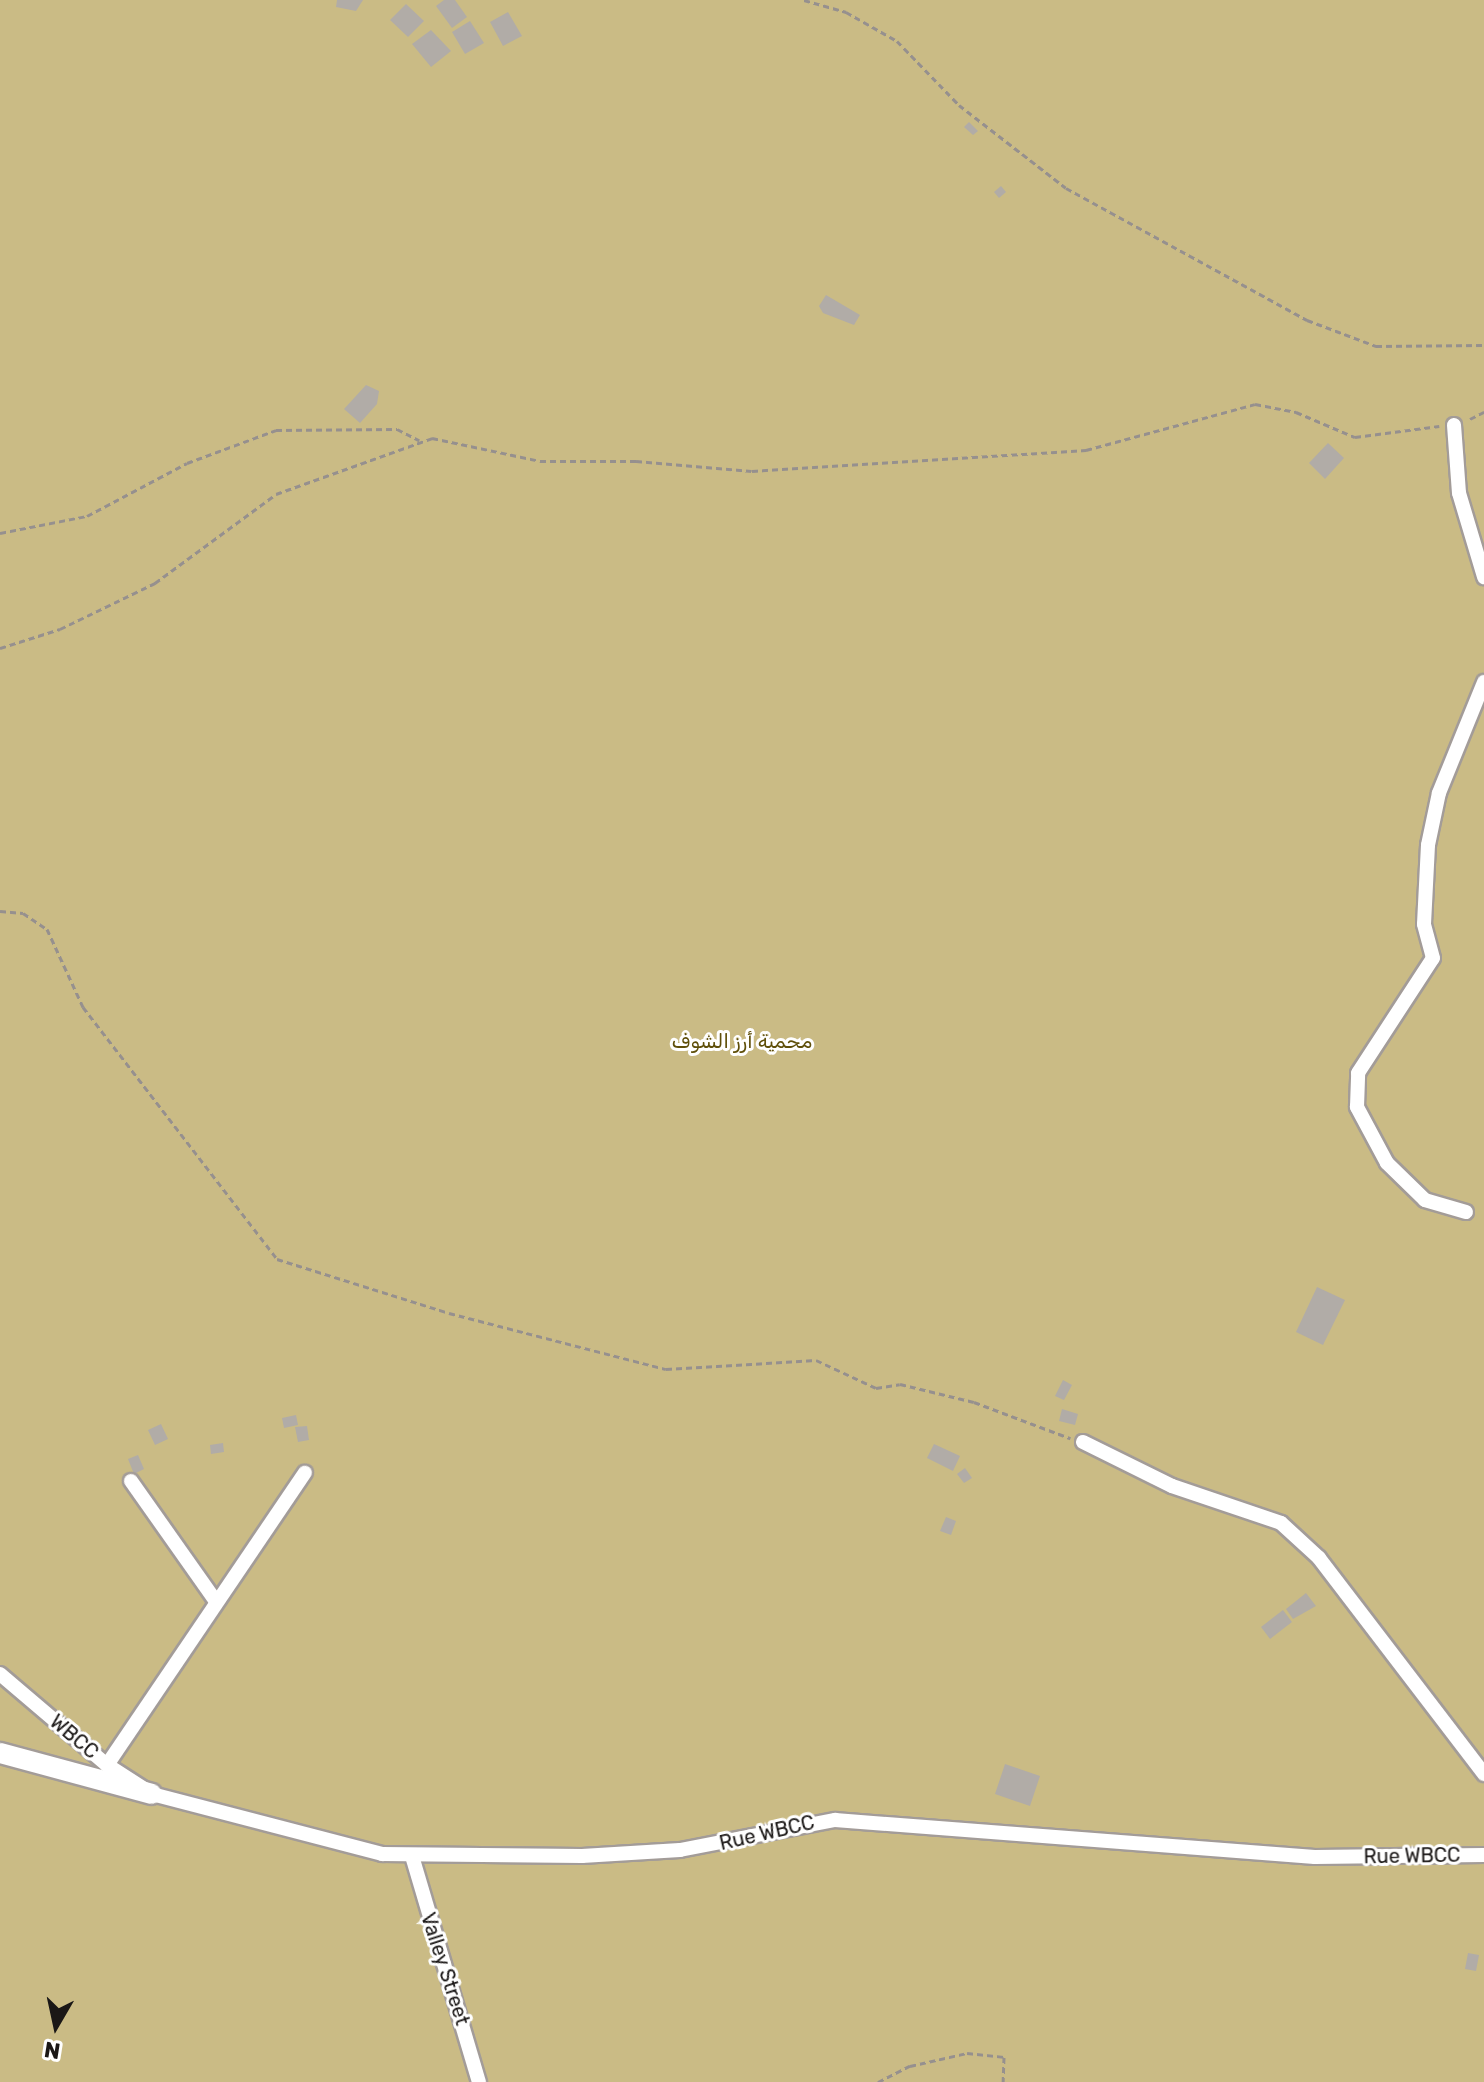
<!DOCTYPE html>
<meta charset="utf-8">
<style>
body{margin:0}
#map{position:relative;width:1484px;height:2082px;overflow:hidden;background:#ebe3df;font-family:Rubik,"Noto Naskh Arabic",sans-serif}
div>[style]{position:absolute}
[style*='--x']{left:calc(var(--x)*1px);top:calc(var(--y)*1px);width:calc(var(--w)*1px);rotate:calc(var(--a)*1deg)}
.green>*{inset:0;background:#cabb85}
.building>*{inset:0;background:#b1aca7}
.path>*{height:3px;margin-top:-1.5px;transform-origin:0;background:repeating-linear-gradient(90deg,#96908e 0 6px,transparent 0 10px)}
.roads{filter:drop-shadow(2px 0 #a39c98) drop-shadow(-2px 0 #a39c98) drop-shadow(0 2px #a39c98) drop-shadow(0 -2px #a39c98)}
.street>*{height:14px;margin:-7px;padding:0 7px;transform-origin:7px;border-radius:7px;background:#fff}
.secondary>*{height:20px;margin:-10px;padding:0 10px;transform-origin:10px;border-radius:10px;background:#fff}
span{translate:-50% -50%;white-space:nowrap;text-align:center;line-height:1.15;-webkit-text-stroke:6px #fff;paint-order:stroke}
.park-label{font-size:20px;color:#5f4f09}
.street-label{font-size:20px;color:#1a1716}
.north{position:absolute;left:16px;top:1986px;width:80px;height:80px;-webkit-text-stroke:6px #fff;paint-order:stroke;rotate:189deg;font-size:22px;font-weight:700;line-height:32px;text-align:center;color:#1a1716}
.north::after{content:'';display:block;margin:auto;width:28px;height:36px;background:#1a1716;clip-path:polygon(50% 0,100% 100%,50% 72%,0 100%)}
</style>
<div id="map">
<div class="green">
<div style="clip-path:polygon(0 0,1484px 0,1484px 2082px,0 2082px)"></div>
</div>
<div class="building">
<div style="clip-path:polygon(337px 0,363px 0,356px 11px,336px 7px)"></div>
<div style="clip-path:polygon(444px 0,455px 0,467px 17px,452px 28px,436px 6px)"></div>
<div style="clip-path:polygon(406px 4px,424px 21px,408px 37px,390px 20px)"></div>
<div style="clip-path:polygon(508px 12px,522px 36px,503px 46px,490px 22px)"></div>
<div style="clip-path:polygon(470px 21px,484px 43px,465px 54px,452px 32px)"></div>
<div style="clip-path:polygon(431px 30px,451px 51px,431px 67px,412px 44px)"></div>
<div style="clip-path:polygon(969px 122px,978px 131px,973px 135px,964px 127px)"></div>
<div style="clip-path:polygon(1001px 186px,1006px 192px,999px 198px,994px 192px)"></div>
<div style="clip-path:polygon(826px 295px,860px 315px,854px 325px,823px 313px,819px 306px)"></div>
<div style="clip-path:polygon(366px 385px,379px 391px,377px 404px,360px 423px,344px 409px)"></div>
<div style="clip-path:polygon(1328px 443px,1344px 458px,1325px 479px,1309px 463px)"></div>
<div style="clip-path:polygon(1317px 1287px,1345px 1300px,1323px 1345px,1296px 1332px)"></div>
<div style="clip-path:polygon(1063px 1380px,1072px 1385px,1064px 1400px,1055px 1396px)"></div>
<div style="clip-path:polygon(1062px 1409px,1078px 1414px,1075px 1425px,1059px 1421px)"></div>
<div style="clip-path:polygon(296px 1415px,298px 1425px,284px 1428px,282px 1418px)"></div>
<div style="clip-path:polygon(161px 1424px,168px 1439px,155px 1445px,148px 1430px)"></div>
<div style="clip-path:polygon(307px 1426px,309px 1440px,298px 1442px,295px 1427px)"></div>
<div style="clip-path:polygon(223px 1443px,224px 1452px,211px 1454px,210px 1445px)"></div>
<div style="clip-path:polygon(934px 1444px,960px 1456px,953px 1471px,927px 1458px)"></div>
<div style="clip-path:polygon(138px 1455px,144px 1469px,134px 1474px,128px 1459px)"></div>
<div style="clip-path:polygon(965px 1468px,972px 1478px,964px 1483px,957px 1474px)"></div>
<div style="clip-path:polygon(946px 1517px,956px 1521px,951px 1535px,940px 1531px)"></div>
<div style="clip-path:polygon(1306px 1593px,1316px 1606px,1293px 1619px,1286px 1609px)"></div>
<div style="clip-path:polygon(1283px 1610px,1292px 1622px,1270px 1639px,1261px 1627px)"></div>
<div style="clip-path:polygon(1005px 1764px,1040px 1776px,1030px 1806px,995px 1794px)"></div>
<div style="clip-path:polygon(1468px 1953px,1479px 1955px,1476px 1971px,1465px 1969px)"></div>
</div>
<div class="path">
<div style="--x:804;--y:0;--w:44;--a:15.9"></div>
<div style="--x:846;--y:12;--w:59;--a:29.6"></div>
<div style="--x:897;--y:41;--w:89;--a:45.9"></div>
<div style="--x:959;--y:105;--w:135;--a:37.8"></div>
<div style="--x:1066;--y:188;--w:275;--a:28.7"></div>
<div style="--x:1307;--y:320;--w:74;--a:20.6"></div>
<div style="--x:1376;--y:346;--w:108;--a:-0.5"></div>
<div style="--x:1470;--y:419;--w:16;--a:-27"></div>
<div style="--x:0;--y:533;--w:89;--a:-11.1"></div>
<div style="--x:87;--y:516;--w:113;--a:-27.9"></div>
<div style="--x:187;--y:463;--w:95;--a:-20.3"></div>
<div style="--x:276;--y:430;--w:121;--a:-0.5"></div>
<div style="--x:397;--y:429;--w:25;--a:27"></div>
<div style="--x:0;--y:648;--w:63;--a:-17.6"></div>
<div style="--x:60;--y:629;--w:106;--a:-25.8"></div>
<div style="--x:155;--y:583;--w:150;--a:-36.3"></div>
<div style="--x:276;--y:494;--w:166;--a:-19.7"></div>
<div style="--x:432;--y:438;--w:110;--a:12"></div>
<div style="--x:540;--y:461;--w:96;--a:0"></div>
<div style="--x:636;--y:461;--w:116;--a:4.9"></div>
<div style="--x:752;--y:471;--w:335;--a:-3.6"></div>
<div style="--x:1086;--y:450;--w:175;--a:-15.2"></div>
<div style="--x:1255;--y:404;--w:42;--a:11"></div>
<div style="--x:1296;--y:412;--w:64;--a:23"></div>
<div style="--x:1355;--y:437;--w:85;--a:-7.5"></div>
<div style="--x:0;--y:911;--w:23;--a:5"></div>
<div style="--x:23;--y:913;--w:29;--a:34"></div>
<div style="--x:47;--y:929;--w:86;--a:65.2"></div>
<div style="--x:83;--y:1007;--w:318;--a:52.4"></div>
<div style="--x:277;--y:1259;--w:180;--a:17.4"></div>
<div style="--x:449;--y:1313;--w:224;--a:14.5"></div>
<div style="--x:666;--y:1369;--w:150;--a:-3.4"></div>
<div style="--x:816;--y:1360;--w:66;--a:25"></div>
<div style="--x:876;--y:1388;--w:24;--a:-9"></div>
<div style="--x:900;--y:1384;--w:76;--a:13.7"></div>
<div style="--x:974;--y:1402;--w:103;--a:20.6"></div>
<div style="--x:878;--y:2082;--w:36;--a:-27"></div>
<div style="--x:910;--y:2066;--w:58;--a:-12.8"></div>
<div style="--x:967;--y:2053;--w:37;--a:6"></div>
<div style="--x:1004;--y:2057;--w:25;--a:92"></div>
</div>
<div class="roads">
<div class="street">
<div style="--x:1454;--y:425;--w:68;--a:85.8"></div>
<div style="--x:1459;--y:493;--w:88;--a:73.4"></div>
<div style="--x:1466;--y:1212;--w:43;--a:-163.7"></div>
<div style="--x:1425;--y:1200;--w:53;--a:-135.8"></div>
<div style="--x:1387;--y:1163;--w:64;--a:-118.2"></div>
<div style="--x:1357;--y:1107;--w:34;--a:-88"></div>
<div style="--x:1358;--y:1073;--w:137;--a:-56.9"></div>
<div style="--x:1433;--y:958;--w:35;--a:-105"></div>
<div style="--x:1424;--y:924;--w:79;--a:-87.1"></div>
<div style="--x:1428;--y:845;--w:53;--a:-78.1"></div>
<div style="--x:1439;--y:793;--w:120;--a:-67.9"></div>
<div style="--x:1083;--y:1442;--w:99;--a:26.3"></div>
<div style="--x:1172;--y:1486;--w:115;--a:18.7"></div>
<div style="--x:1281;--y:1523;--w:52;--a:42.6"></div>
<div style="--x:1319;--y:1558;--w:272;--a:52.6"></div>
<div style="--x:131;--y:1481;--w:146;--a:54.8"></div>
<div style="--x:0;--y:1674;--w:140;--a:40.4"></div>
<div style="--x:107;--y:1765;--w:54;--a:32.8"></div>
<div style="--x:152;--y:1794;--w:238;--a:14.6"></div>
<div style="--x:382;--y:1854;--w:200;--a:0.6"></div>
<div style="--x:582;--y:1856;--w:98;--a:-3.5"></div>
<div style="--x:680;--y:1850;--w:158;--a:-11"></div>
<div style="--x:835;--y:1820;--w:481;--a:4.4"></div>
<div style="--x:1315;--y:1857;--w:169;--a:-0.7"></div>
<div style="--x:107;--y:1765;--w:353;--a:-55.9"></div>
<div style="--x:412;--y:1856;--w:236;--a:73.5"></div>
</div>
<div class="secondary">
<div style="--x:0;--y:1753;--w:157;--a:15.1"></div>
</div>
</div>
<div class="park-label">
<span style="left:742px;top:1041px">محمية أرز الشوف</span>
</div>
<div class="street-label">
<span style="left:74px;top:1737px;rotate:40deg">WBCC</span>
<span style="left:767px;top:1833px;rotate:-13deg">Rue WBCC</span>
<span style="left:1412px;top:1856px;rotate:-1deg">Rue WBCC</span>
<span style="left:445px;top:1969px;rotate:72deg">Valley Street</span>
</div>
<div class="north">N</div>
</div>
